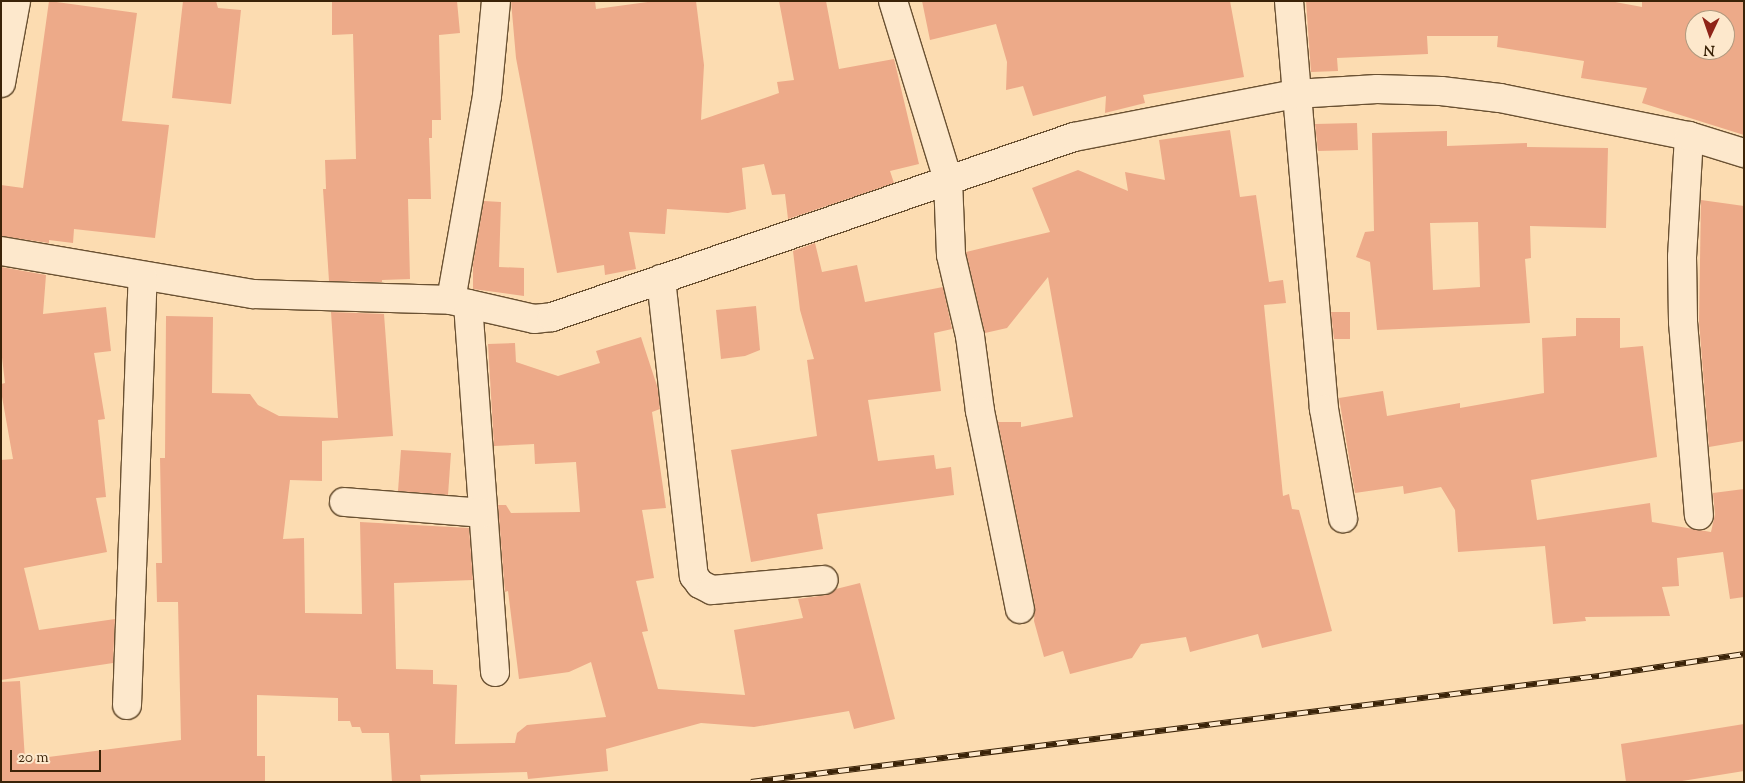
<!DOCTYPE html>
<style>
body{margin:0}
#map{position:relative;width:1745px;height:783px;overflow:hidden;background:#fcdcb1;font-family:"Sorts Mill Goudy",serif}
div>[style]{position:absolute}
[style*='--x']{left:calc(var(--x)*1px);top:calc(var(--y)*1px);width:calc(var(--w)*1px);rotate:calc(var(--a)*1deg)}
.building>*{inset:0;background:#edaa89}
.roads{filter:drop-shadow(1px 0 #6a5132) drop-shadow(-1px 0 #6a5132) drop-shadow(0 1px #6a5132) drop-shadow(0 -1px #6a5132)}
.minor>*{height:28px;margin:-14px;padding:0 14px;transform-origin:14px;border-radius:14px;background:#fde8cc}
.rail>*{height:5.5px;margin-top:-2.75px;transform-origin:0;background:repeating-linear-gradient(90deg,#fde8cc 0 11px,#3a2308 0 22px);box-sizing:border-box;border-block:1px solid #3a2308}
span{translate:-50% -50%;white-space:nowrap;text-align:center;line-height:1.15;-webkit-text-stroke:4.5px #fde8cc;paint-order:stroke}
.frame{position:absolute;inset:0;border:2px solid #3a2308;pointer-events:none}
.north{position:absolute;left:1685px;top:10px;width:50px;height:50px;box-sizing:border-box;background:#fde8cc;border:1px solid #af997e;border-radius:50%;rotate:183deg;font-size:14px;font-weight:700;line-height:20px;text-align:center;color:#3a2308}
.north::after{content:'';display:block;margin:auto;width:18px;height:22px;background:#8f2418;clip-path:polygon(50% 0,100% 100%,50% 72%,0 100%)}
.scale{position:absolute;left:10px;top:750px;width:91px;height:22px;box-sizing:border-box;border:2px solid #3a2308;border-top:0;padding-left:6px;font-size:15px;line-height:18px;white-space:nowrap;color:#3a2308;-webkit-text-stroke:4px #fde8cc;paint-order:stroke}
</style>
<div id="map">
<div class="building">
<div style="clip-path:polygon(49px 1px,137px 13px,122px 121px,169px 125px,155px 238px,74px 229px,73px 243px,49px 240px,49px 243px,1px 236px,1px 185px,23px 188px)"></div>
<div style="clip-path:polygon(183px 1px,216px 1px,218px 8px,241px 10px,231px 104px,172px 98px)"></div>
<div style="clip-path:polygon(332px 1px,457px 1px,460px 33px,439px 35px,441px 120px,432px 120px,432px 138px,429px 138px,431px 199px,408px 199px,410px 279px,382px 280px,382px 282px,329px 281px,323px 189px,326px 189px,325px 160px,356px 159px,353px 34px,332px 35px)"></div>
<div style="clip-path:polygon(511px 1px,595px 1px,596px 9px,655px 1px,696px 1px,704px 65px,701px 120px,779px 93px,777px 82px,794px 80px,779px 1px,826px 1px,839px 69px,894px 59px,919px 164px,890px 171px,894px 183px,788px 219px,785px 194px,772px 195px,764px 164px,742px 168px,746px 209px,728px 213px,667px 209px,665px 234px,629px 232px,636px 269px,605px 275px,604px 265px,557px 273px,516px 58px)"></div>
<div style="clip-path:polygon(922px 1px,1230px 1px,1244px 77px,1143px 95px,1145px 103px,1105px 113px,1106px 96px,1033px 116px,1023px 86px,1006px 90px,1007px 62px,996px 24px,930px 40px)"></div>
<div style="clip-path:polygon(evenodd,1306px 1px,1610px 1px,1642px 7px,1642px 1px,1744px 1px,1744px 135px,1642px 103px,1647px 88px,1581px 78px,1584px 61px,1497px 47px,1498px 36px,1427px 36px,1428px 54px,1337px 58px,1338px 71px,1311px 72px,1306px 1px,1695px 20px,1725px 20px,1725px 50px,1695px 50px,1695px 20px)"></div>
<div style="clip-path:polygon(1357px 123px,1358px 150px,1318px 151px,1315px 124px)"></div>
<div style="clip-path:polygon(1230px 130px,1240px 197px,1256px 195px,1269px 282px,1283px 280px,1286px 303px,1264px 305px,1283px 496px,1289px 494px,1292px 509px,1299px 510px,1332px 631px,1262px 648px,1258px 634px,1190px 652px,1186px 637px,1141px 644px,1132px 658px,1070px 674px,1063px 651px,1044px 657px,1034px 621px,1035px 606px,998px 422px,1021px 422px,1021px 427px,1073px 417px,1048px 277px,1007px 328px,985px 333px,966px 252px,1050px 232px,1032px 188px,1078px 170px,1128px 191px,1125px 172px,1165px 180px,1159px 140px)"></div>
<div style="clip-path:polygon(evenodd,1447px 131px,1447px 146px,1527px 143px,1527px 147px,1608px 148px,1606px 228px,1530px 226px,1531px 258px,1525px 259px,1530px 323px,1377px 330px,1370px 262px,1356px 257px,1365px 232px,1374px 231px,1372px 133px,1447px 131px,1478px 222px,1480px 287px,1433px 290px,1430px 223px,1478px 222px)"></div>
<div style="clip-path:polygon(1701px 200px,1744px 206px,1744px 441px,1709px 447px,1699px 321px)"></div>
<div style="clip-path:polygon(484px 201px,501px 202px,499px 267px,524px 268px,524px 296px,473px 289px,473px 264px)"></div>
<div style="clip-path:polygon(815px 243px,822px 272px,857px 265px,865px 302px,943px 287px,952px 329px,934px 333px,941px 391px,868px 400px,878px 461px,934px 455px,936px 469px,951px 467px,954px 495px,817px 514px,823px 549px,751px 562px,731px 450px,817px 436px,807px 360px,814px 359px,800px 310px,793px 251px)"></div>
<div style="clip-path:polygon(1px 267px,46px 275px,43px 314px,106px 307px,111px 351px,94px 353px,105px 419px,98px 420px,106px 497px,96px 498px,107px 552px,24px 568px,39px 630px,115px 619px,113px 663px,1px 680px,1px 460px,13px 459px,1px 391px,1px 384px,5px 383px,1px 349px)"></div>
<div style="clip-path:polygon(756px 306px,760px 350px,745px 356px,721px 359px,716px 310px)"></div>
<div style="clip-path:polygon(331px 312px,384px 314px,393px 436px,322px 441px,322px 481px,290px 480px,283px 539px,304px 538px,305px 613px,362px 614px,360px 522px,469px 528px,473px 580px,394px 583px,396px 669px,433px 670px,433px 684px,457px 685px,455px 744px,515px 743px,517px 733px,527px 725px,606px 717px,591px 662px,569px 672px,519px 679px,508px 591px,505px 592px,498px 505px,506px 505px,511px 513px,580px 512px,576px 462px,535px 464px,534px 444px,494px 446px,488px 344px,515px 343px,516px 362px,558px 376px,600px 363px,596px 351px,641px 337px,658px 389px,660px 409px,652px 412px,666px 508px,642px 510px,654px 578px,636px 581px,648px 631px,642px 632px,658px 689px,745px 695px,734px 630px,803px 618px,798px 599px,826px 595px,836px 589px,860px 583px,895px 719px,854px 729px,849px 711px,754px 727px,701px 723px,606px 749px,608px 771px,528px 779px,527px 772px,420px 775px,421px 782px,392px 782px,389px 733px,362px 733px,360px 727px,352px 727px,350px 721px,338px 721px,338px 698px,257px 695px,257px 756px,265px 756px,265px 782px,1px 782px,1px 682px,20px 681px,25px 760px,181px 740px,178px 602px,157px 602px,156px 563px,162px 563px,160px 458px,165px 458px,166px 316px,213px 317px,212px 393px,250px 394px,258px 405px,279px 416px,338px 418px)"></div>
<div style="clip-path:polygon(1331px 312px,1350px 312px,1350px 339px,1334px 339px)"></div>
<div style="clip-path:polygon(1576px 318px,1620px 318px,1620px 348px,1643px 346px,1657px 457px,1531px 480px,1537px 520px,1650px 503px,1652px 522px,1711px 532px,1715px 514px,1713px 493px,1744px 489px,1744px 597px,1730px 599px,1723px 552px,1677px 558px,1679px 586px,1662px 587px,1670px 616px,1585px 617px,1586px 621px,1553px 624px,1545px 546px,1458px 552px,1455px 510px,1441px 487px,1404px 494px,1403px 486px,1355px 493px,1339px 398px,1383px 391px,1387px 416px,1460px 403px,1460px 408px,1544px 393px,1542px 338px,1576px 336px)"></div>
<div style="clip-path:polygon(401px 450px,451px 453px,448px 495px,398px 491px)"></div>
<div style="clip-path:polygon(1744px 724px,1744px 771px,1676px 782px,1626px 782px,1621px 744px)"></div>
</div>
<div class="roads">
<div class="minor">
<div style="--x:893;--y:1;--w:187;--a:72.9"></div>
<div style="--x:948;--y:180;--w:75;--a:87.7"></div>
<div style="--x:951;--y:255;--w:83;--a:76.8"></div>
<div style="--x:970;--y:336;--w:76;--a:82.4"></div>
<div style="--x:980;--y:411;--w:202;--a:78.6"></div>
<div style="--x:1289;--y:1;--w:409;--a:85.1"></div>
<div style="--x:1324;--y:409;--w:111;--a:80.1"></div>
<div style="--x:1;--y:83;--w:83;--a:-79.6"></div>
<div style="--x:1689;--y:136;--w:121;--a:93.3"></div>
<div style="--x:1682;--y:257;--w:65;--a:89.1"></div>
<div style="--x:1683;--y:322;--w:194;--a:85.3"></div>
<div style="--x:1;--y:251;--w:256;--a:9.7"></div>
<div style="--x:253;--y:294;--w:198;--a:1.7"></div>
<div style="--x:451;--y:300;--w:85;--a:12.9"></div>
<div style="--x:534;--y:319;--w:18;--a:-6"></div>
<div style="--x:552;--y:317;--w:552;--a:-19.03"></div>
<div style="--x:1074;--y:137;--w:225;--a:-11"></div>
<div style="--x:1295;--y:94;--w:82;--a:-3.5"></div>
<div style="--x:1377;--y:89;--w:64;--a:1.8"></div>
<div style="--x:1441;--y:91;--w:59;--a:6.8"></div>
<div style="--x:1500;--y:98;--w:193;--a:11.4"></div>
<div style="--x:1689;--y:136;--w:58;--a:17.2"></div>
<div style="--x:661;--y:279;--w:299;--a:83.7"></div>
<div style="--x:694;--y:576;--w:10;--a:53"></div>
<div style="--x:700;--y:584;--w:13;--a:27"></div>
<div style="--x:712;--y:590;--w:112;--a:-5.1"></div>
<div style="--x:451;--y:300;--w:207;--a:-80"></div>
<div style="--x:487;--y:96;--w:95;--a:-84.6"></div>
<div style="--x:468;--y:304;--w:369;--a:85.8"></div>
<div style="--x:344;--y:502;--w:139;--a:4.5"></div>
<div style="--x:127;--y:705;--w:429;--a:-87.9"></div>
</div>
</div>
<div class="rail">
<div style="--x:751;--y:782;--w:855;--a:-7.13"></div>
<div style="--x:1599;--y:676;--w:147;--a:-8.6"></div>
</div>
<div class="frame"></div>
<div class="north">N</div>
<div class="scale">20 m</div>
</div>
